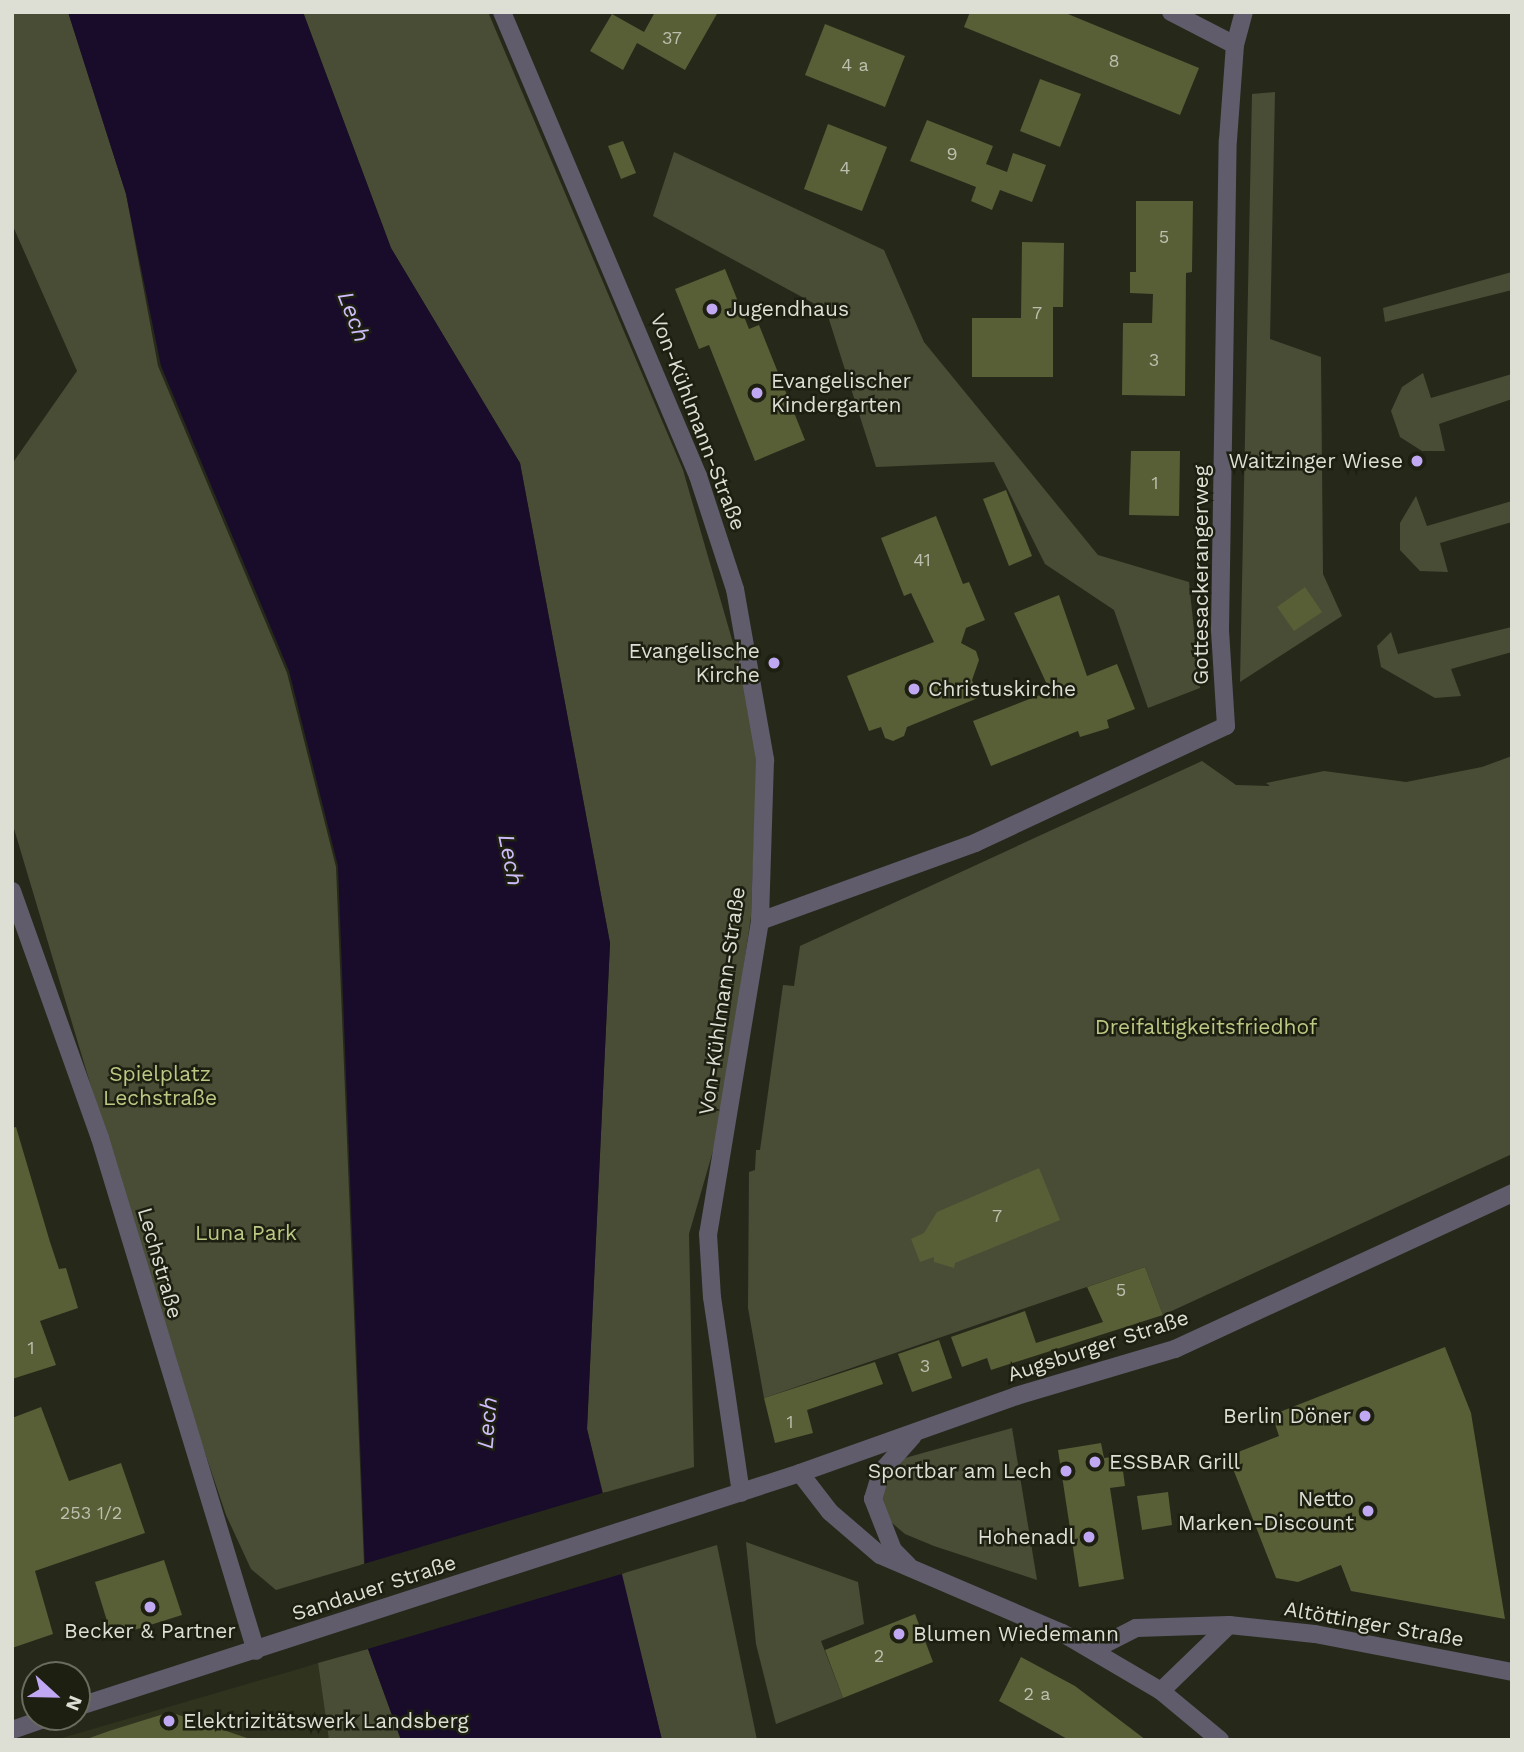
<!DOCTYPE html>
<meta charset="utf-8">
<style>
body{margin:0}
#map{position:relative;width:1524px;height:1752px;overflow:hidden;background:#26291a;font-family:"Work Sans",sans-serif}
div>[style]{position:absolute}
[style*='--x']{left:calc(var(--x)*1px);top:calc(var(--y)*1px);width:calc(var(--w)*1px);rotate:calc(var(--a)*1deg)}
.built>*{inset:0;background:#30331e}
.green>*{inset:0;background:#494d36}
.water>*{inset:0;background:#180c2a}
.pier>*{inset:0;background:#26291a}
.building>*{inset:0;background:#585e36}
.minor>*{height:18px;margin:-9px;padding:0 9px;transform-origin:9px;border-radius:9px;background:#605c6c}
.tertiary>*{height:18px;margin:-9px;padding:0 9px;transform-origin:9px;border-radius:9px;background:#605c6c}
.dots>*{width:19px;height:19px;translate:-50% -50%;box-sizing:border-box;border:4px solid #1d1f11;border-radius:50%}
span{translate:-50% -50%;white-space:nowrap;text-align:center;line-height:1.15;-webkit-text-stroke:5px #1d1f11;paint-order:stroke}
.number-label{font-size:18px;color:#bcbfad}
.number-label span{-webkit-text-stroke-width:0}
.poi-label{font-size:21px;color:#dddfd5}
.left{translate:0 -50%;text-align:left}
.right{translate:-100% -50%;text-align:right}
.street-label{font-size:21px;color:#dddfd5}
.park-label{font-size:21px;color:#bdc884}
.water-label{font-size:23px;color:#d0bcfc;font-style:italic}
.frame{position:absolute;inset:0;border:14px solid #dddfd5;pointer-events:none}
.north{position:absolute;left:21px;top:1661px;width:70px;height:70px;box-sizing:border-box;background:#1d1f11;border:2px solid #6a6c5f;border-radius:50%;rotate:112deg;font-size:19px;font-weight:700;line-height:28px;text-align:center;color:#dddfd5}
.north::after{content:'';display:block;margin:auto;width:24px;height:32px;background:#c0a8f3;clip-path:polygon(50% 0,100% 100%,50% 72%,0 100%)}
</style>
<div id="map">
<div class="built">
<div style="clip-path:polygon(318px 1663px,329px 1740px,55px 1740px,299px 1669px)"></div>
</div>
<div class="green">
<div style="clip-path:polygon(12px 12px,68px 12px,126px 194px,158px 366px,287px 673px,336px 867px,364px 1564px,276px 1590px,251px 1569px,226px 1515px,165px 1334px,12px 822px,12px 464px,77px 371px,12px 224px)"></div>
<div style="clip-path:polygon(303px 12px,488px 12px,683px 470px,746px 688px,757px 759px,751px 916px,721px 1123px,689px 1234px,694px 1467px,603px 1493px,587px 1429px,610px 943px,520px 463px,391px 248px)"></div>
<div style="clip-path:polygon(1275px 92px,1270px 339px,1321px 357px,1323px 574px,1342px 616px,1240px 682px,1252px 94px)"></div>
<div style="clip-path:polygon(674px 152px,884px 250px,924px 342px,1098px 555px,1189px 582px,1200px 688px,1148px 708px,1114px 610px,1045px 564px,994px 462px,876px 467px,826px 310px,653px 216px)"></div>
<div style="clip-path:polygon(1512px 272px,1512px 290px,1385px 322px,1383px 308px)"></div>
<div style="clip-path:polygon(1423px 373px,1431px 398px,1512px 374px,1512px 399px,1439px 424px,1445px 451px,1422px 451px,1400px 437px,1391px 411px,1402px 387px)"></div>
<div style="clip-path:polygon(1416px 496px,1427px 526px,1512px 501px,1512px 522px,1440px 543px,1448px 572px,1420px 571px,1400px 550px,1400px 523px)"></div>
<div style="clip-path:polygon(1512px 627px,1512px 652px,1451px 669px,1461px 696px,1435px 698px,1381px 667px,1377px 646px,1391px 632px,1398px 654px)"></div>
<div style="clip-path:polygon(1512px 756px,1512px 1154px,1163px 1315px,1145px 1267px,764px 1398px,748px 1308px,749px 1172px,755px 1170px,756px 1150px,760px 1150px,783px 985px,794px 986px,800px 946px,1202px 761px,1236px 785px,1270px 786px,1266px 783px,1324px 771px,1406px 782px,1482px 767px)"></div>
<div style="clip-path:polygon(1012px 1428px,1037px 1580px,934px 1546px,905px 1534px,879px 1512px,884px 1482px,905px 1458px)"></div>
<div style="clip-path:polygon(746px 1542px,858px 1582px,864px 1624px,821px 1641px,843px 1698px,776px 1724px,756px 1644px)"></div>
<div style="clip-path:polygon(717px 1545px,757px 1740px,662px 1740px,621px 1574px)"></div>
<div style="clip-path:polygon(368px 1649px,401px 1740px,329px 1740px,318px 1663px)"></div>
</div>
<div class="water">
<div style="clip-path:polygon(68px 12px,303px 12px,391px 248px,520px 463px,610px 943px,587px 1429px,662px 1740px,401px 1740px,368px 1649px,338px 866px,289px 671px,161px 366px,126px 194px)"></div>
</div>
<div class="pier">
<div style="clip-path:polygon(606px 1492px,625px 1573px,364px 1650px,360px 1565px)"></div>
</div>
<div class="building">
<div style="clip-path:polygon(655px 12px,718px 12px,685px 70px,637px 43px,623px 70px,590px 51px,612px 14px,644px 32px)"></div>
<div style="clip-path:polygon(970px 12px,1063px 12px,1199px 68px,1180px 115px,964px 27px)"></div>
<div style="clip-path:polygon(825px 24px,905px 56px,885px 107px,805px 75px)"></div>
<div style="clip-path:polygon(1040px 79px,1081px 94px,1060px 147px,1020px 131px)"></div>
<div style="clip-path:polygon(927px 120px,993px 146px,986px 164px,1007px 172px,1013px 153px,1046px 165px,1032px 202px,1000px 190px,992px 210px,971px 201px,976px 187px,910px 161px)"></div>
<div style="clip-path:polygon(828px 124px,887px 147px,862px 211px,804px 189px)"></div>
<div style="clip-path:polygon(623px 141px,636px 173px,621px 179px,608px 146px)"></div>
<div style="clip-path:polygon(1136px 201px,1193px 201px,1192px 272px,1186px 273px,1185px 396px,1122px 395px,1123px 323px,1152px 323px,1153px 294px,1130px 293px,1130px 272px,1136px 272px)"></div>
<div style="clip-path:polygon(1022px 242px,1064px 243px,1063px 307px,1053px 307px,1053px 377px,972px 377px,972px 318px,1021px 318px)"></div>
<div style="clip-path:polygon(725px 269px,749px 329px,759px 325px,805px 440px,755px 461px,709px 345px,699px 349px,675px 289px)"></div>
<div style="clip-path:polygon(1131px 451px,1180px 451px,1179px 516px,1129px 515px)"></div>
<div style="clip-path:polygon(1006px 490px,1032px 556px,1009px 566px,983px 499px)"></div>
<div style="clip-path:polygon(936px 516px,963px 584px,969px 582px,985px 620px,966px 628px,961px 643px,976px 651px,979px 660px,972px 680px,978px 698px,907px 727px,904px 736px,893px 741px,885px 738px,881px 727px,869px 731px,847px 676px,934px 642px,911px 593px,904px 596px,881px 538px)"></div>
<div style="clip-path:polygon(1305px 587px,1322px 612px,1294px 631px,1277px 607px)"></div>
<div style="clip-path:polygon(1059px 595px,1087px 676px,1117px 664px,1135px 709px,1107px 720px,1109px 728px,1080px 737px,1078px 731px,991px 766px,973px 721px,1050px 691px,1014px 613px)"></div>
<div style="clip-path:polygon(16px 1127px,50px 1242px,59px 1269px,66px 1268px,78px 1308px,40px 1321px,56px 1365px,12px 1379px,12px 1128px)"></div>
<div style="clip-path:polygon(1039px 1168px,1060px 1220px,955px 1263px,954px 1268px,934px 1262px,934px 1257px,920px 1262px,911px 1239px,924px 1233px,937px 1212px)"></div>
<div style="clip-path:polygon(1145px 1267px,1163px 1315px,991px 1370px,987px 1358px,962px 1367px,951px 1337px,1025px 1311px,1036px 1343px,1103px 1322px,1087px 1287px)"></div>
<div style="clip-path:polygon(939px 1340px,952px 1378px,912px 1392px,898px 1354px)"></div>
<div style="clip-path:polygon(1445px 1347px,1471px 1413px,1505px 1619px,1351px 1591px,1341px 1565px,1298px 1582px,1276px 1578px,1228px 1456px,1279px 1436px,1272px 1415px)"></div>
<div style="clip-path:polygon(875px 1362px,883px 1384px,807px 1410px,813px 1433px,775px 1443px,764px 1398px)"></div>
<div style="clip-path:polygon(41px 1407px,69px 1481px,121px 1463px,145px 1533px,35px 1571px,53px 1634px,12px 1648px,12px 1418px)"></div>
<div style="clip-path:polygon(1101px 1443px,1104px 1458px,1121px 1456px,1125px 1486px,1110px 1488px,1124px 1579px,1079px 1587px,1058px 1450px)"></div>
<div style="clip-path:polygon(1168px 1492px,1172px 1525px,1142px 1530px,1137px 1496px)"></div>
<div style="clip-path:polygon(164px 1560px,182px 1615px,112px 1637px,95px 1582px)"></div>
<div style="clip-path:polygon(915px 1614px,933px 1662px,843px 1698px,825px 1650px)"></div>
<div style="clip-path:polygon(1021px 1657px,1075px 1686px,1146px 1740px,1069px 1740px,999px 1701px)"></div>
<div style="clip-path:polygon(170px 1712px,253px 1740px,84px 1740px,109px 1731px)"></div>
</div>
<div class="minor">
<div style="--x:502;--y:12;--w:504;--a:67.1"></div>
<div style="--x:698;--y:476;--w:119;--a:71.9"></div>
<div style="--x:735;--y:589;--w:174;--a:80"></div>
<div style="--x:765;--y:760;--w:161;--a:91.8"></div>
<div style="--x:760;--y:921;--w:317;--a:99.4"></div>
<div style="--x:708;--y:1234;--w:63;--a:86.4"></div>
<div style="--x:712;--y:1297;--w:198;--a:81.6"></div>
<div style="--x:1171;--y:12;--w:72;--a:27.3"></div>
<div style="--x:1235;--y:45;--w:34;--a:-75"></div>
<div style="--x:12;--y:891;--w:262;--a:70.4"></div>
<div style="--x:100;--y:1138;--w:536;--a:73.09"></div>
<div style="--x:760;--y:921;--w:229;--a:-19.9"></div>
<div style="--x:975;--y:843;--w:277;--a:-25"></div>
<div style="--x:1226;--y:726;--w:96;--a:-93.6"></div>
<div style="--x:1220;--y:630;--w:490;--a:-89.1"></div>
<div style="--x:1228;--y:140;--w:95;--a:-85.8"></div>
<div style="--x:1093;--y:1650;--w:48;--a:-27.1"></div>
<div style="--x:1136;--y:1628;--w:93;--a:-1.8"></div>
<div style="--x:1229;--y:1625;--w:86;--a:6"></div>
<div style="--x:1315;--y:1634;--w:201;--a:10.9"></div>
<div style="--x:1161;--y:1691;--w:95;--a:-44.1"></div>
<div style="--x:77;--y:1707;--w:760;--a:-17.93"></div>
<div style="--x:12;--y:1730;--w:39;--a:-19"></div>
</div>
<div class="tertiary">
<div style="--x:908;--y:1565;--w:21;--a:-135"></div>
<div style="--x:893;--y:1550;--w:55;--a:-111.4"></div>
<div style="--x:873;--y:1499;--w:28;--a:-73"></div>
<div style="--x:881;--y:1472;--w:48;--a:-48.4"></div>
<div style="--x:1220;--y:1740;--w:77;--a:-140.3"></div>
<div style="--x:1161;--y:1691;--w:115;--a:-149.6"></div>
<div style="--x:1062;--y:1633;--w:198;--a:-156.8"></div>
<div style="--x:880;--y:1555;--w:66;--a:-139.3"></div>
<div style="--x:830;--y:1512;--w:49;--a:-127.6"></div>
<div style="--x:800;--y:1473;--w:229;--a:-19.6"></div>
<div style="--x:1016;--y:1396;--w:166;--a:-16.5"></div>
<div style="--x:1175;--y:1349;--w:371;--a:-24.8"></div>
</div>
<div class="dots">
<div style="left:712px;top:309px;background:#c0a8f3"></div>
<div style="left:757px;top:393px;background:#c0a8f3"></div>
<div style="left:1417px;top:461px;background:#c0a8f3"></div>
<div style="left:774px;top:663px;background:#c0a8f3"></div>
<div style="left:914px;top:689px;background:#c0a8f3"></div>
<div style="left:1365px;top:1416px;background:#c0a8f3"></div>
<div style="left:1095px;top:1462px;background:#c0a8f3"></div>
<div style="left:1066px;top:1471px;background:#c0a8f3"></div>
<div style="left:1368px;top:1511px;background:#c0a8f3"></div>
<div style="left:1089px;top:1537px;background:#c0a8f3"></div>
<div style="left:150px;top:1607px;background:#c0a8f3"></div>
<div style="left:899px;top:1634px;background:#c0a8f3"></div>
<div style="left:169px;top:1721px;background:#c0a8f3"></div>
</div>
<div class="number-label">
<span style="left:672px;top:38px">37</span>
<span style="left:1114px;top:61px">8</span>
<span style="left:855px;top:65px">4 a</span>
<span style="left:952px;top:154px">9</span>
<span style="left:845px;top:168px">4</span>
<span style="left:1164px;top:237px">5</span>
<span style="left:1037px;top:313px">7</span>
<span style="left:1154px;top:360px">3</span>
<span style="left:1155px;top:483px">1</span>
<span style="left:922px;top:560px">41</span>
<span style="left:997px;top:1216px">7</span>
<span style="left:1121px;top:1290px">5</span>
<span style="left:31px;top:1348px">1</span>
<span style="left:925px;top:1366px">3</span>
<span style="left:790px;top:1422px">1</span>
<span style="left:91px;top:1513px">253 1/2</span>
<span style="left:879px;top:1656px">2</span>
<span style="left:1037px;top:1694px">2 a</span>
</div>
<div class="poi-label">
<span class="left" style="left:726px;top:309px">Jugendhaus</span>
<span class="left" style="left:771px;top:393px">Evangelischer<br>Kindergarten</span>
<span class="right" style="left:1403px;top:461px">Waitzinger Wiese</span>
<span class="right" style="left:760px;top:663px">Evangelische<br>Kirche</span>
<span class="left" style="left:928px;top:689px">Christuskirche</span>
<span class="right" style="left:1351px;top:1416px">Berlin Döner</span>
<span class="left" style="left:1109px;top:1462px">ESSBAR Grill</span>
<span class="right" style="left:1052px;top:1471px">Sportbar am Lech</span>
<span class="right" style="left:1354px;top:1511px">Netto<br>Marken-Discount</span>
<span class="right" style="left:1075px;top:1537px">Hohenadl</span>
<span style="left:150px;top:1631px">Becker &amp; Partner</span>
<span class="left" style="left:913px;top:1634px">Blumen Wiedemann</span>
<span class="left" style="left:183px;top:1721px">Elektrizitätswerk Landsberg</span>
</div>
<div class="street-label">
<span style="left:698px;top:422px;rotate:69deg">Von-Kühlmann-Straße</span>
<span style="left:1201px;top:575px;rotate:-90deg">Gottesackerangerweg</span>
<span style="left:722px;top:1001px;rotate:-82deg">Von-Kühlmann-Straße</span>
<span style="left:160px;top:1263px;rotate:74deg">Lechstraße</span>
<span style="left:1098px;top:1346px;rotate:-18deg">Augsburger Straße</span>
<span style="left:374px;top:1588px;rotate:-18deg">Sandauer Straße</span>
<span style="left:1374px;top:1624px;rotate:10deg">Altöttinger Straße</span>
</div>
<div class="park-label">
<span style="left:1206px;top:1027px">Dreifaltigkeitsfriedhof</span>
<span style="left:160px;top:1086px">Spielplatz<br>Lechstraße</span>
<span style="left:246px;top:1233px">Luna Park</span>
</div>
<div class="water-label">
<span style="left:353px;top:317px;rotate:69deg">Lech</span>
<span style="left:510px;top:860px;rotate:79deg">Lech</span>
<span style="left:488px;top:1423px;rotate:-85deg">Lech</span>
</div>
<div class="frame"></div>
<div class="north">N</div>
</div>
